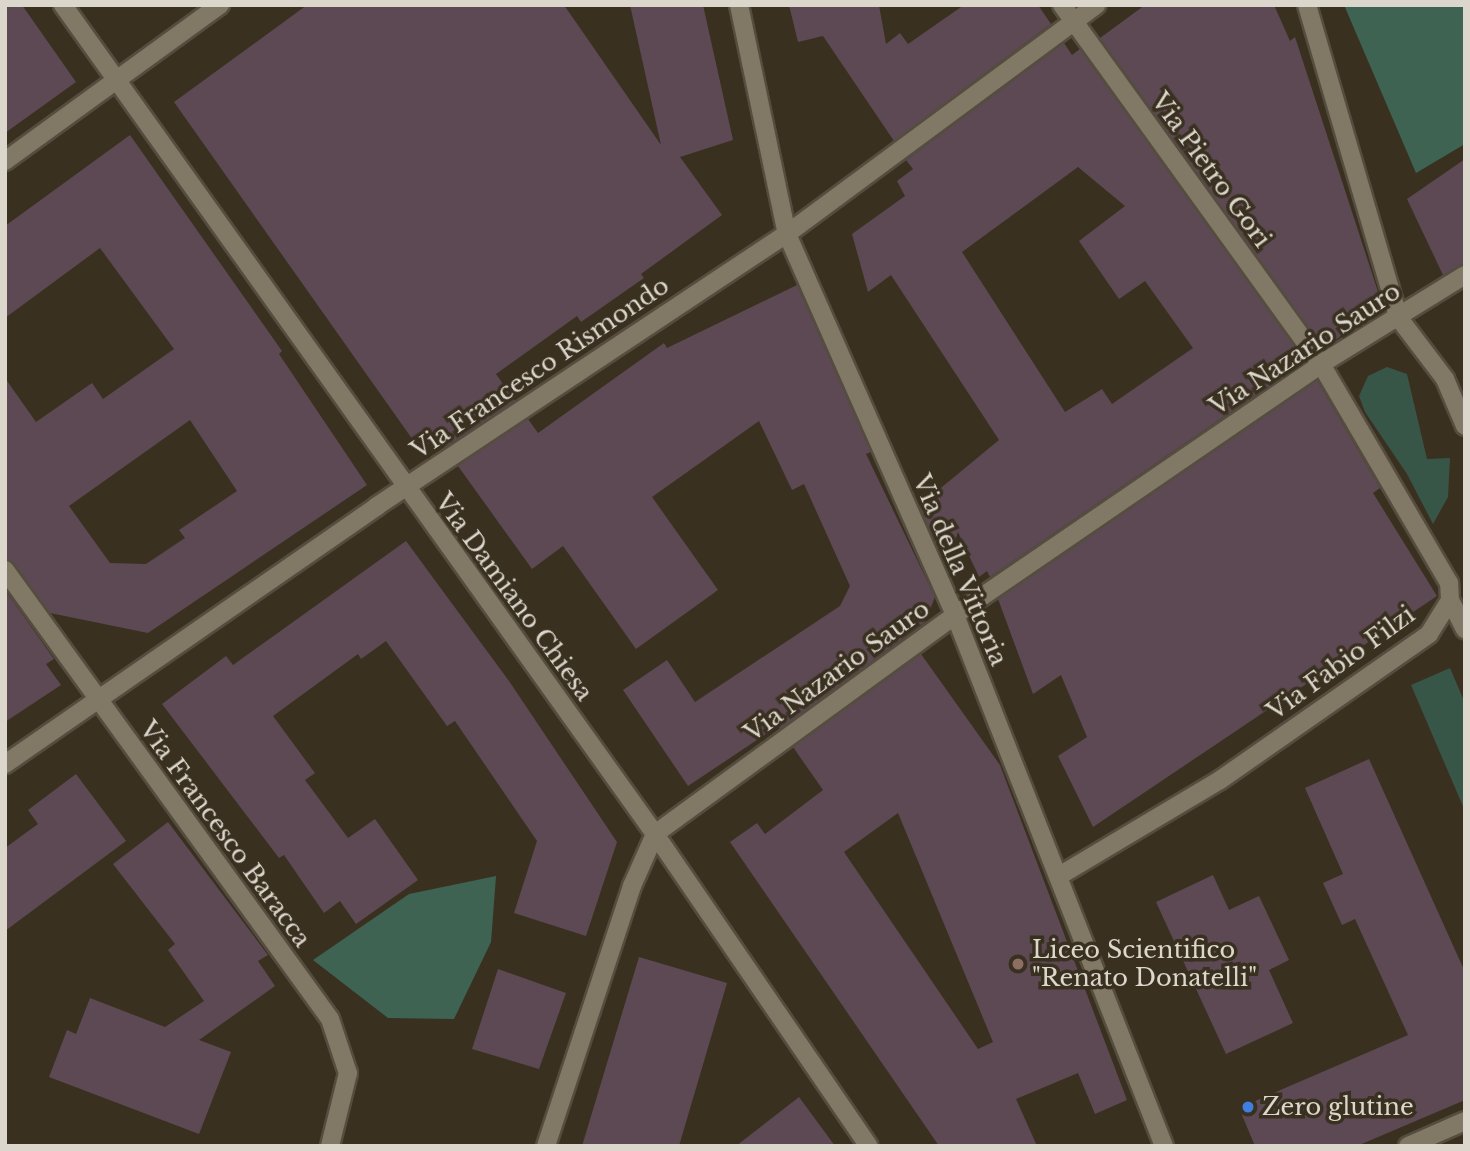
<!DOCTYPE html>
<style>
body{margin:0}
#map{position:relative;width:1470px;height:1151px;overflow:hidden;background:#393020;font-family:"Libre Baskerville",serif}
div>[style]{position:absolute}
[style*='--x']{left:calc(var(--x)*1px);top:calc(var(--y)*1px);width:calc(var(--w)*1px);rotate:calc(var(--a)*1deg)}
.green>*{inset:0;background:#375648}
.forest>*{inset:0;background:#3f6352}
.building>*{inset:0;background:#5d4953}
.roads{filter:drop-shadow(2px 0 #554d3f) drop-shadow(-2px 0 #554d3f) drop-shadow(0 2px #554d3f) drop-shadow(0 -2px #554d3f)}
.minor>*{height:18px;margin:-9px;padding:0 9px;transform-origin:9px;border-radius:9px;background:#817865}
.dots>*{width:19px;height:19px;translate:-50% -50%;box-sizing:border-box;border:4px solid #393020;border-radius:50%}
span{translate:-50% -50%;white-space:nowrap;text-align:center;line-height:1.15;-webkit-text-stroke:7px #393020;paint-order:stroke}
.street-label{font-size:24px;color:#dcd7cd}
.poi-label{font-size:24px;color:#dcd7cd}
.left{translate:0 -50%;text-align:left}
.frame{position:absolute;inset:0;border:7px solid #dcd7cd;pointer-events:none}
</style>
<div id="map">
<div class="green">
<div style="clip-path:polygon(1387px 367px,1407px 374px,1427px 459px,1450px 458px,1448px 497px,1433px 524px,1407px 474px,1365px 412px,1359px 396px,1368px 376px)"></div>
<div style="clip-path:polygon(1450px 668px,1465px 703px,1465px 811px,1411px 685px)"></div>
</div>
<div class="forest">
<div style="clip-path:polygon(1344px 5px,1465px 5px,1465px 144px,1416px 173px)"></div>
<div style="clip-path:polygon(496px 876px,491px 942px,454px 1019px,388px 1018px,313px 960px,409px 894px)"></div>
</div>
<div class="building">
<div style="clip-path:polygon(5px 5px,22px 5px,76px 82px,5px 133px)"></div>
<div style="clip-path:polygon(307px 5px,564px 5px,661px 145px,630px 5px,703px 5px,733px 140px,680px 157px,722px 215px,641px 274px,644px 278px,581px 322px,577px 316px,496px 374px,515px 401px,445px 447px,438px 437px,420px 450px,174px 102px)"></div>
<div style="clip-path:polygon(789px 5px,879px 5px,886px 44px,900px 33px,908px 44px,964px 5px,1038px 5px,1051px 24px,894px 141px,823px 36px,798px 42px)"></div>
<div style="clip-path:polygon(1145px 5px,1274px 5px,1290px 41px,1295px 37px,1382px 304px,1324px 349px,1100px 38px)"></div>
<div style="clip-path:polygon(evenodd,1064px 43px,1072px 55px,1080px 49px,1305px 361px,990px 577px,987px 571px,979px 577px,958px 532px,946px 566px,919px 506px,999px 440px,891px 275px,868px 292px,852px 234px,905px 196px,897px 181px,913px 169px,906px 160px,1064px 43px,1078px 167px,1125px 206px,1079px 241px,1119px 299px,1145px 281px,1193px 348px,1112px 404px,1102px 389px,1065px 412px,962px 252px,1078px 167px)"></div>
<div style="clip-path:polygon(evenodd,130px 135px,282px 351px,279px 354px,367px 485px,148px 633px,50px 613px,14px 563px,5px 559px,5px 378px,36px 422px,92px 383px,103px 399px,174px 349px,100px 248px,5px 318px,5px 226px,130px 135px,190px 420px,237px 491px,179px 530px,185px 538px,146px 564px,110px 563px,69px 506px,190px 420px)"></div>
<div style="clip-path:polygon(1465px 159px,1465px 263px,1443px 275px,1407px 199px)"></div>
<div style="clip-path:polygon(797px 285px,871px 452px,866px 454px,935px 597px,925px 622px,780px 729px,778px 726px,688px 786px,623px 690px,667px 660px,695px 702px,840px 606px,850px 586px,804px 484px,792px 490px,759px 421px,652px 497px,718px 590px,636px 649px,563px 546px,532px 569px,458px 466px,528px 419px,538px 433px,664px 343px,667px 348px)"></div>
<div style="clip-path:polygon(1317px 380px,1380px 488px,1373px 493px,1437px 596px,1093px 827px,1058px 756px,1087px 737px,1061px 675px,1033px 694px,998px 599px)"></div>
<div style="clip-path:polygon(406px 541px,509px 681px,617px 842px,586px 936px,514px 913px,537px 841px,455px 721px,447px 726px,386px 641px,361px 659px,358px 654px,273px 716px,315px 773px,305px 780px,348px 838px,375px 819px,418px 880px,356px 924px,340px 901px,324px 913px,284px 855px,279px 858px,162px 704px,226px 656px,233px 665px)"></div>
<div style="clip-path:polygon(5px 590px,54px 659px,46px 664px,61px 685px,5px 722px)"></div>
<div style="clip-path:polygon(evenodd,921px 654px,1000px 765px,1127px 1100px,1095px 1114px,1078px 1073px,1016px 1099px,1037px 1146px,939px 1146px,730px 842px,757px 823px,765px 834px,823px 790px,793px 747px,921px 654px,898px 813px,993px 1042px,978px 1049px,844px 852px,898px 813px)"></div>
<div style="clip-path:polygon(1369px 759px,1465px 972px,1465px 1100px,1357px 1146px,1255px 1146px,1239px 1108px,1408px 1035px,1355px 919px,1342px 925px,1323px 883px,1343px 874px,1305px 788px)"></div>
<div style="clip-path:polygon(76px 774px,126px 841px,5px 931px,5px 848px,38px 824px,28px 810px)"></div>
<div style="clip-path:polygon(168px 822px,268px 955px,258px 961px,275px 986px,199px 1040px,231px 1052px,199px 1134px,49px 1077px,67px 1030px,76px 1034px,90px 998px,165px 1027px,204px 1001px,168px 950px,175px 944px,113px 864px)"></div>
<div style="clip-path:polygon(1213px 875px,1229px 910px,1259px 896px,1289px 960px,1269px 970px,1293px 1023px,1226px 1054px,1156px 902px)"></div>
<div style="clip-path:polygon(639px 957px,727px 983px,679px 1146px,582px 1146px)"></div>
<div style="clip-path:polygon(498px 969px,566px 993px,539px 1069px,472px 1049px)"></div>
<div style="clip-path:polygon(799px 1097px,835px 1146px,736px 1146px)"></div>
</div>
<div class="roads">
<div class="minor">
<div style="--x:63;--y:5;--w:1019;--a:54.47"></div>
<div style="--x:655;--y:834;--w:378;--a:55.6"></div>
<div style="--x:739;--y:5;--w:234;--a:78.2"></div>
<div style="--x:787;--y:234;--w:416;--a:66.2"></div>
<div style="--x:955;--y:615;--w:571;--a:68.52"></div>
<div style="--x:1307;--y:5;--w:325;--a:73.7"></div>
<div style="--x:1398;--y:317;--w:78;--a:52.8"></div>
<div style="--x:1445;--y:379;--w:51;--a:66.9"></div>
<div style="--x:5;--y:161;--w:266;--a:-36"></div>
<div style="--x:5;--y:570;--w:554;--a:54.1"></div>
<div style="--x:330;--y:1019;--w:57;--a:71.6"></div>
<div style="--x:348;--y:1073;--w:75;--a:103.9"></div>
<div style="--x:1450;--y:600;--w:33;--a:63"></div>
<div style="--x:5;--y:764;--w:453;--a:-34.7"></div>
<div style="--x:377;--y:506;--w:492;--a:-33.6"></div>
<div style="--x:787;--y:234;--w:385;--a:-36.5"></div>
<div style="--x:1059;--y:876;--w:187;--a:-30.8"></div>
<div style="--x:1220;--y:780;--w:255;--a:-34.9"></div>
<div style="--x:1429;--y:634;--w:40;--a:-58"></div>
<div style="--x:1450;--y:600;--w:17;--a:-93"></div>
<div style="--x:1449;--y:583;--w:254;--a:-120.3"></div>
<div style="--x:1321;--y:364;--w:443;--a:-125.8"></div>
<div style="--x:546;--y:1146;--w:274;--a:-71.7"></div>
<div style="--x:632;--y:886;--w:57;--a:-66.1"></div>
<div style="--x:655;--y:834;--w:371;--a:-36.1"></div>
<div style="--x:955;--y:615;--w:444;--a:-34.4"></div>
<div style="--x:1321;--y:364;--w:169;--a:-31.7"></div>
<div style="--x:1408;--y:1146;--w:62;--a:-23.7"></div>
</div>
</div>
<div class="dots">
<div style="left:1018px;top:964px;background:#8d6e63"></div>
<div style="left:1248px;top:1107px;background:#3f7fe0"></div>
</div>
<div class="street-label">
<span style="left:1211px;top:170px;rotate:54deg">Via Pietro Gori</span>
<span style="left:1305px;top:349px;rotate:-33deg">Via Nazario Sauro</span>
<span style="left:540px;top:368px;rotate:-34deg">Via Francesco Rismondo</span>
<span style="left:960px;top:570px;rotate:67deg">Via della Vittoria</span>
<span style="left:514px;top:597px;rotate:54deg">Via Damiano Chiesa</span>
<span style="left:1341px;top:663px;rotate:-36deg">Via Fabio Filzi</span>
<span style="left:837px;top:671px;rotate:-36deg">Via Nazario Sauro</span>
<span style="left:225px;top:834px;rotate:54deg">Via Francesco Baracca</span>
</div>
<div class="poi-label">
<span class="left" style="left:1032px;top:964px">Liceo Scientifico<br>"Renato Donatelli"</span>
<span class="left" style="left:1262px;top:1107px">Zero glutine</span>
</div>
<div class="frame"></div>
</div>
